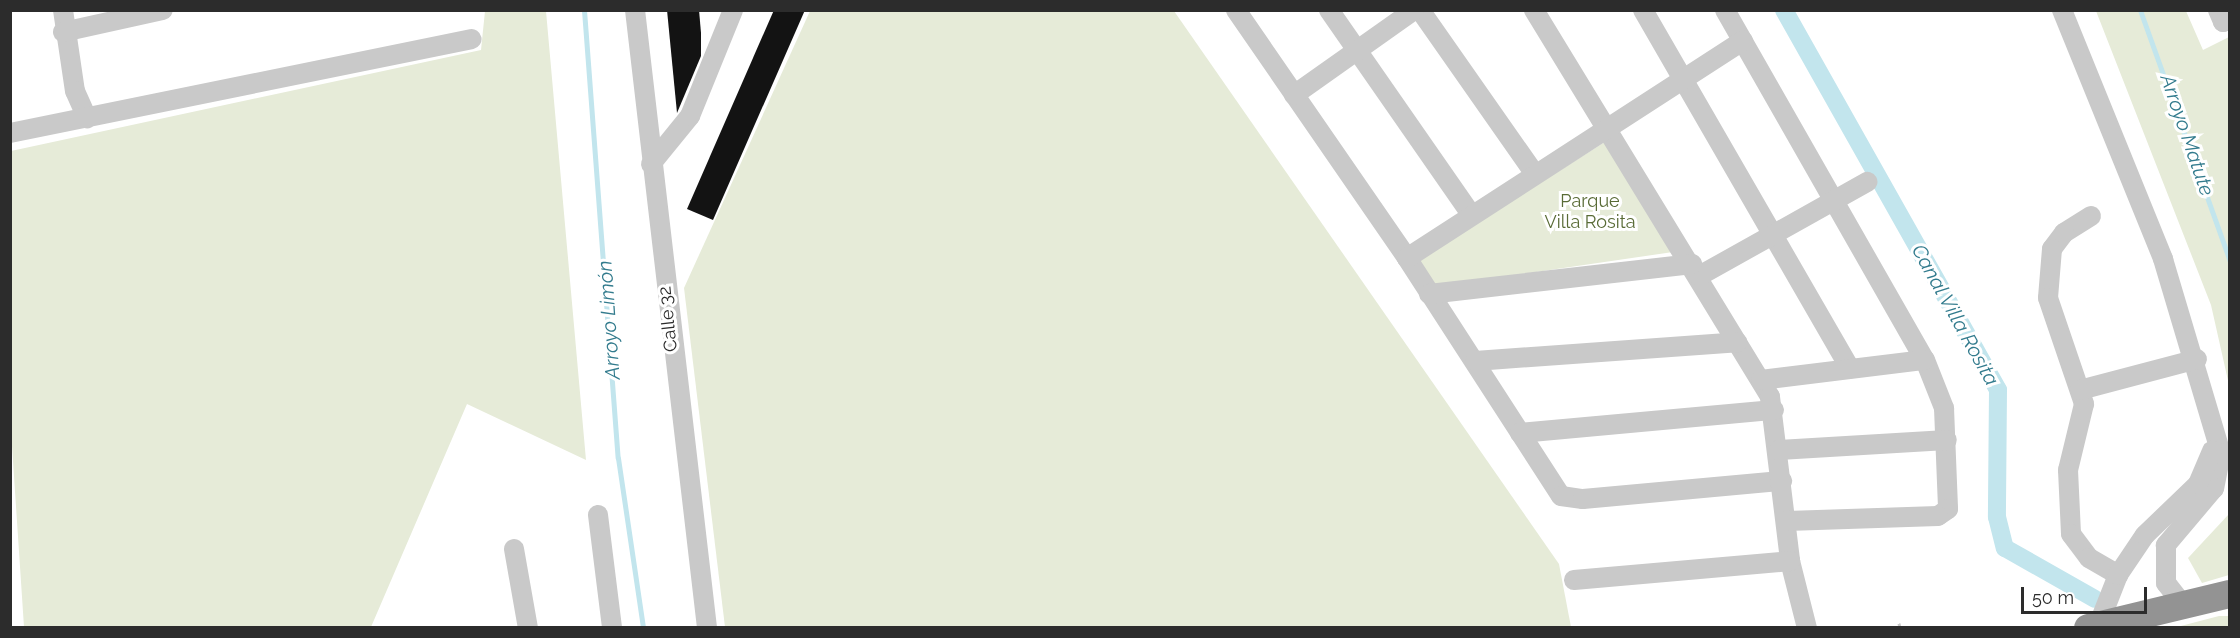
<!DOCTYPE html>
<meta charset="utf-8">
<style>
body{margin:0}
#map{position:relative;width:2240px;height:638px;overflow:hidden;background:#fff;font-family:Raleway,sans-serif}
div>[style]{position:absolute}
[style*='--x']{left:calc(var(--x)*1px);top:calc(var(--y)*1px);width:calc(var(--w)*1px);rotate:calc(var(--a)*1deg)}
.green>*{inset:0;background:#e6ebd8}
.stream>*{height:5px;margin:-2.5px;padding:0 2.5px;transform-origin:2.5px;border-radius:2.5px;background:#c2e5ed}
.canal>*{height:18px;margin:-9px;padding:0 9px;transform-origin:9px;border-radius:9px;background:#c2e5ed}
.building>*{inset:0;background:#131313}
.path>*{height:3px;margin-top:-1.5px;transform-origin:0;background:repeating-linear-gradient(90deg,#c9c9c9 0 3px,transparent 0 6px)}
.minor>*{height:20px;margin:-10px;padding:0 10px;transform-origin:10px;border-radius:10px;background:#c9c9c9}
.highway>*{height:28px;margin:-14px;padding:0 14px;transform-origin:14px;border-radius:14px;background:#939393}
span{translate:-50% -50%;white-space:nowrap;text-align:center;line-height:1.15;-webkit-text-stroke:6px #fff;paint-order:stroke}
.park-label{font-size:18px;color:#596b36}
.street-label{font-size:18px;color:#2c2c2c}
.water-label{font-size:20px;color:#327b8d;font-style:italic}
.frame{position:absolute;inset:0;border:12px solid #2c2c2c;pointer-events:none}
.scale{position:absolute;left:2021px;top:587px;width:126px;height:27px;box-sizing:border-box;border:3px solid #2c2c2c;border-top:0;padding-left:8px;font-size:18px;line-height:21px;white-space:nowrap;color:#2c2c2c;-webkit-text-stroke:4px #fff;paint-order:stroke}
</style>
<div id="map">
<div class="green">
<div style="clip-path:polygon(485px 11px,546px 11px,586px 460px,467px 404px,371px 627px,24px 627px,10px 416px,11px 151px,481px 50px)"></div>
<div style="clip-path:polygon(810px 11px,1174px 11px,1559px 564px,1571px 627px,725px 627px,684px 288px)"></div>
<div style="clip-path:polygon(2096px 11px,2186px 11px,2203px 50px,2229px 37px,2229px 385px,2211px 305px)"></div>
<div style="clip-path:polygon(1608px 140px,1673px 252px,1433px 287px,1416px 261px)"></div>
<div style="clip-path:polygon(2229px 514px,2229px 575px,2202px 583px,2188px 558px)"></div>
<div style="clip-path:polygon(2219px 616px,2229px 616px,2229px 627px,2177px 627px)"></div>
</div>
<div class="stream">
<div style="--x:584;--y:10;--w:449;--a:85.7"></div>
<div style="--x:618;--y:458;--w:172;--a:81.6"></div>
<div style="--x:2140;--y:10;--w:267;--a:70.3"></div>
</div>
<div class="canal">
<div style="--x:1784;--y:10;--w:436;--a:60.6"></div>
<div style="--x:1998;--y:390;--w:127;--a:90.5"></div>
<div style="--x:1997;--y:517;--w:32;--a:76"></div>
<div style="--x:2005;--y:548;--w:103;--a:29.5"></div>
</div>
<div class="building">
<div style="clip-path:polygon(667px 10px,699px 10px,701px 33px,701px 56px,677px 113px)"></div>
<div style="clip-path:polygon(774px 10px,805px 10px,713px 220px,687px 209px)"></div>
</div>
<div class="path">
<div style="--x:1899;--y:623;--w:5;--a:79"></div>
</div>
<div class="minor">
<div style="--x:63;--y:10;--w:82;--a:81.6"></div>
<div style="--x:75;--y:91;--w:30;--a:66"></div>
<div style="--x:635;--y:10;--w:622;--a:83.35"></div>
<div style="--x:1236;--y:10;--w:301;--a:55.4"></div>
<div style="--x:1407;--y:258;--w:283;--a:57.1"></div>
<div style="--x:1561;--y:496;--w:22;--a:8"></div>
<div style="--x:1583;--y:499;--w:200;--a:-5.2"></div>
<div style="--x:1329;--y:10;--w:247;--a:55.2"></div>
<div style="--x:1420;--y:10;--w:200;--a:55"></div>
<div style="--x:1534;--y:10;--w:453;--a:58.6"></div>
<div style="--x:1770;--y:397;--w:165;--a:83"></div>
<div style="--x:1790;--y:561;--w:69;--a:75.8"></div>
<div style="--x:1643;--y:10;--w:414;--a:60"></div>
<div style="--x:1725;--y:10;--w:403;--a:60.3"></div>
<div style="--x:1925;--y:360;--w:52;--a:68.4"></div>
<div style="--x:1944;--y:408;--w:101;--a:87.7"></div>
<div style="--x:1948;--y:509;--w:12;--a:145"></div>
<div style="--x:1938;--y:516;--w:151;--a:178.1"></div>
<div style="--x:2062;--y:10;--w:269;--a:67.9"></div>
<div style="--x:2163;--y:259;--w:202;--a:73.4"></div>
<div style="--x:2221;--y:453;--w:36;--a:101"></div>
<div style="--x:2214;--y:488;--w:75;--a:130.1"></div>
<div style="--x:2166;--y:545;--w:38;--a:90"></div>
<div style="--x:2166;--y:583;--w:31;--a:52"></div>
<div style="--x:2218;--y:10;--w:13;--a:67"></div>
<div style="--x:2223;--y:22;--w:8;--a:-23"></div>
<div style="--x:63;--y:32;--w:102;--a:-12.4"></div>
<div style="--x:1294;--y:95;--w:147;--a:-35.3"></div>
<div style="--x:10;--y:133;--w:471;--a:-11.5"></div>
<div style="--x:651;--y:164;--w:62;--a:-50.9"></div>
<div style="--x:690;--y:116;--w:114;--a:-67.9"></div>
<div style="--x:2091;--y:216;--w:32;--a:148"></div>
<div style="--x:2064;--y:233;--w:20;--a:127"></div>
<div style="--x:2052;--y:249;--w:49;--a:94.7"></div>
<div style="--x:2048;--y:298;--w:112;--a:71.2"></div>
<div style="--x:2084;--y:404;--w:68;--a:103.6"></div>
<div style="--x:2068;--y:470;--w:64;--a:87.3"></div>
<div style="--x:2071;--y:534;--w:30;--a:53"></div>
<div style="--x:2089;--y:558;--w:34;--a:30"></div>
<div style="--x:1407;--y:258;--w:400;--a:-32.9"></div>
<div style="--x:1699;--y:276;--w:193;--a:-29.2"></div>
<div style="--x:1429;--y:294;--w:265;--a:-6.5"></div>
<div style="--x:1475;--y:361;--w:263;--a:-4.1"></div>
<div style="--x:1761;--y:380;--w:165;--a:-7"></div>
<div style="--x:2080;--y:390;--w:121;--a:-14.8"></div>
<div style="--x:1520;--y:433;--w:255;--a:-5.2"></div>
<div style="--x:1779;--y:450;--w:168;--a:-3.4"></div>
<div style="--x:598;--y:515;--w:114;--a:82.9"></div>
<div style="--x:514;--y:549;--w:80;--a:80"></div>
<div style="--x:1574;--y:580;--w:217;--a:-5"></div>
<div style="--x:2098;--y:626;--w:55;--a:-68.6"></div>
<div style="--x:2118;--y:575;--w:48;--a:-56"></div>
<div style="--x:2145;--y:535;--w:74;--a:-43.9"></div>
<div style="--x:2198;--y:484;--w:36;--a:-67"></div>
</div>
<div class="highway">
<div style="--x:2088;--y:628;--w:146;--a:-13.5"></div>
</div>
<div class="park-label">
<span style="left:1590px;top:212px">Parque<br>Villa Rosita</span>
</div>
<div class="street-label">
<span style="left:668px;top:319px;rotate:-96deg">Calle 32</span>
</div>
<div class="water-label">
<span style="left:2187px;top:135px;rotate:71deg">Arroyo Matute</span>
<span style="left:1955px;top:315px;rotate:61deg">Canal Villa Rosita</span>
<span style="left:609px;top:320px;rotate:-94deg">Arroyo Limón</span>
</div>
<div class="frame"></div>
<div class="scale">50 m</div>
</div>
